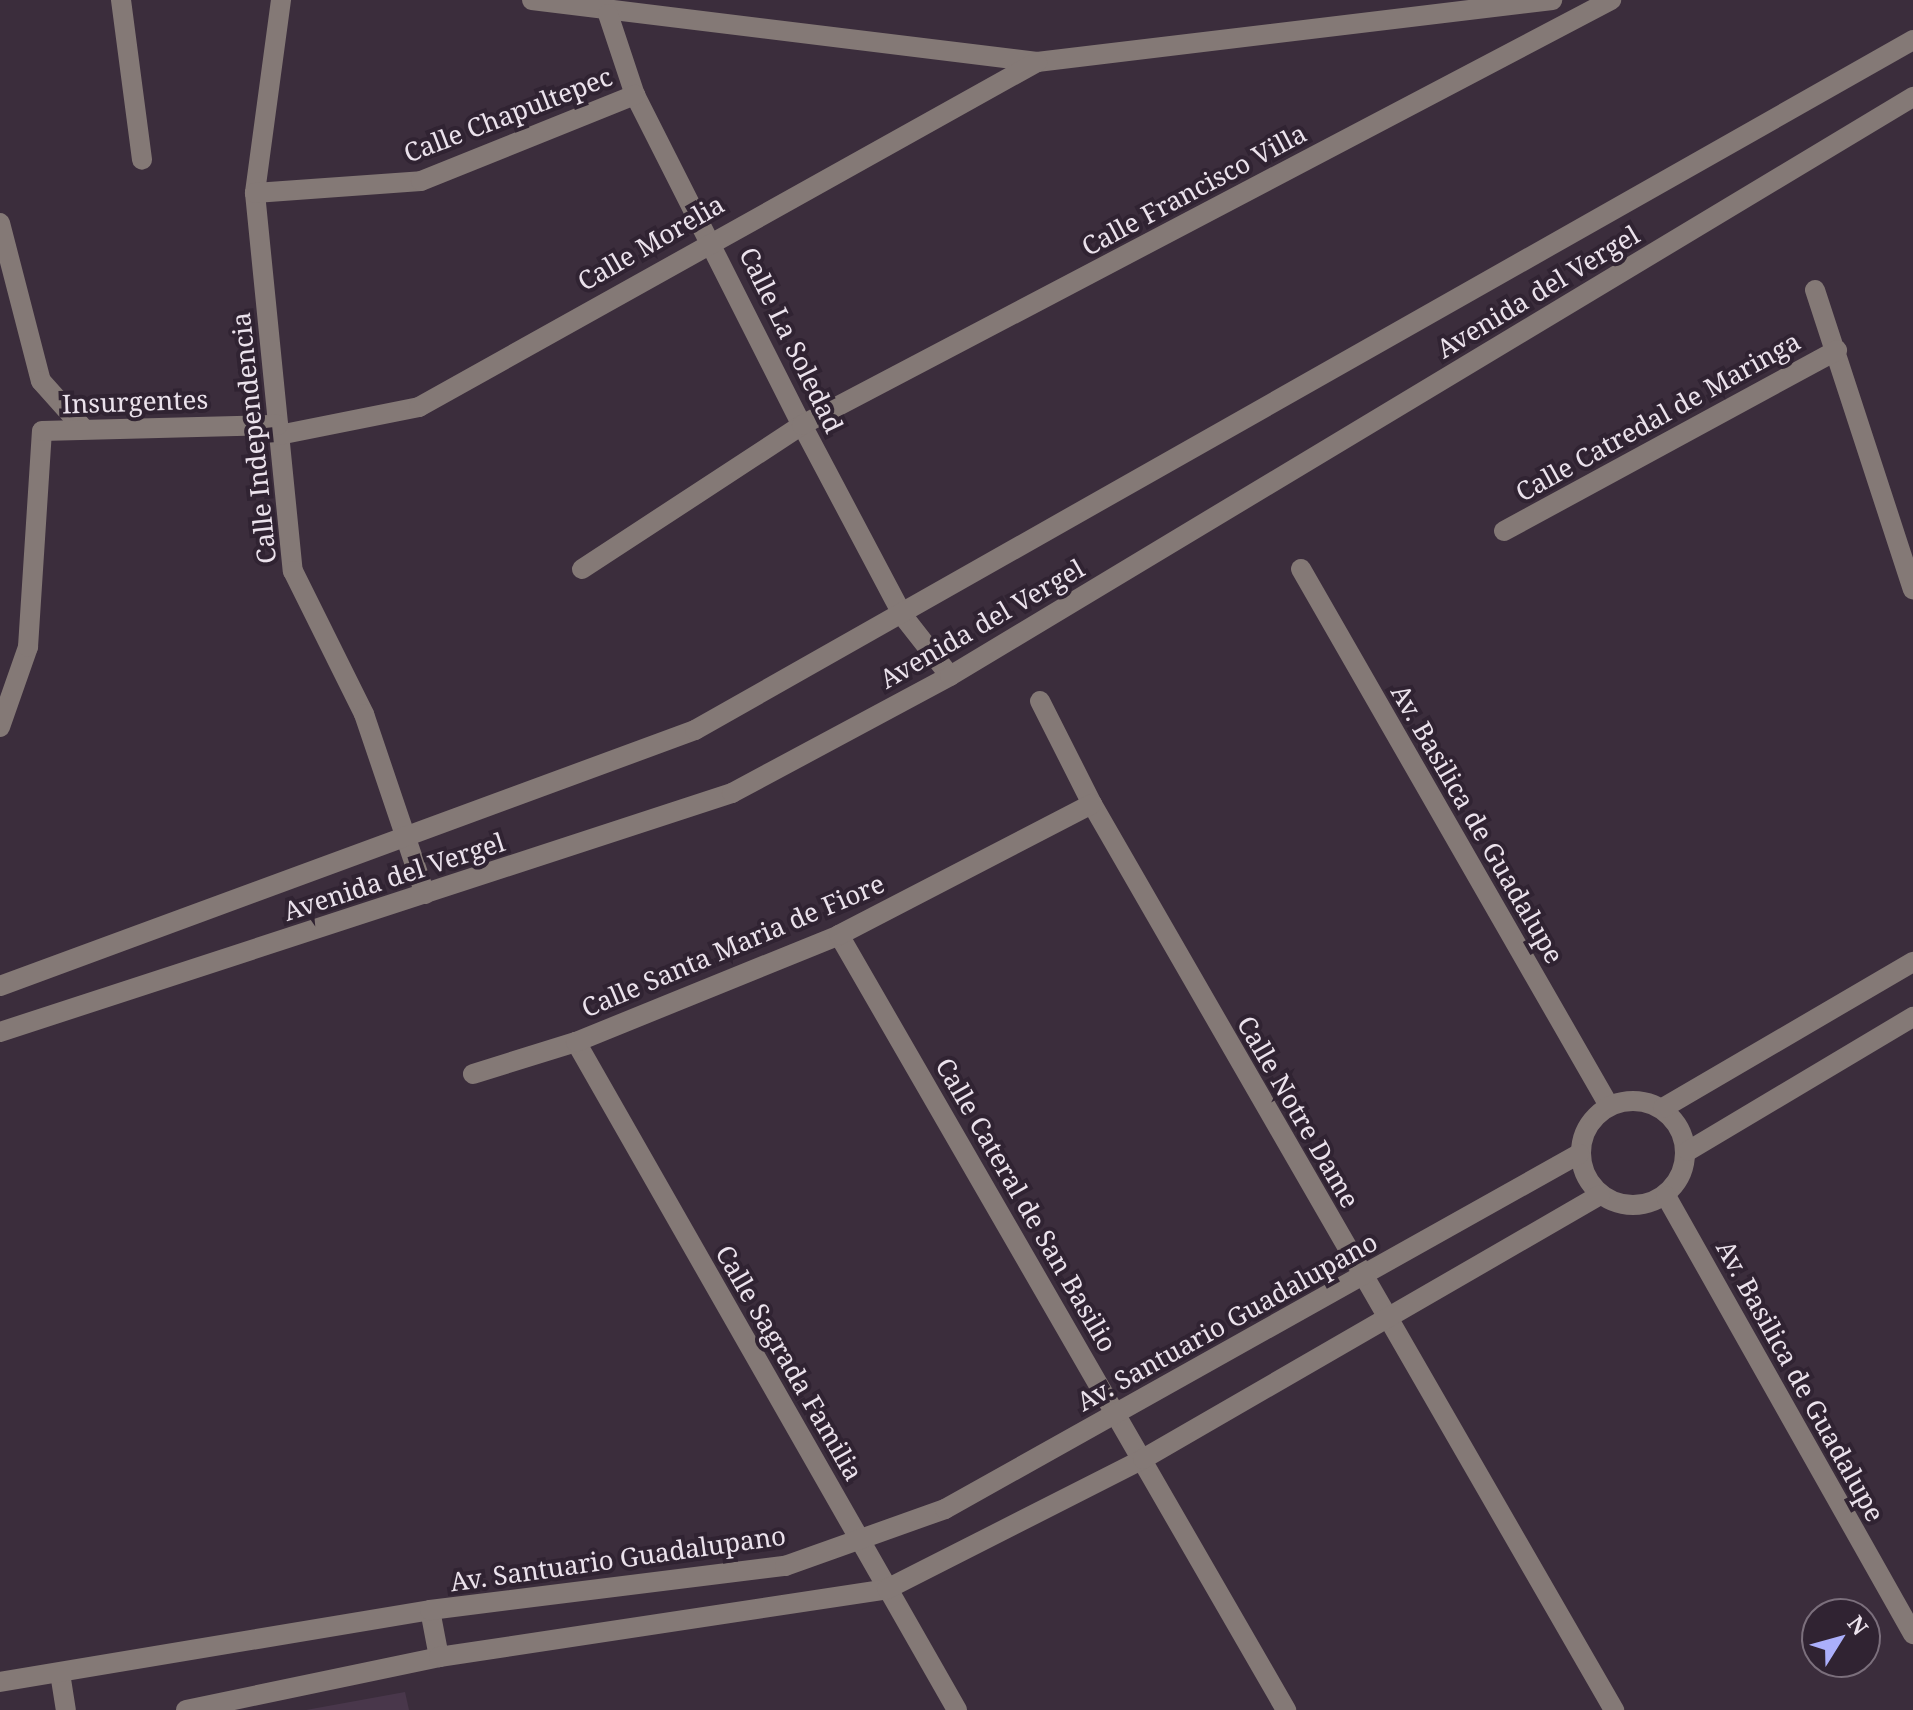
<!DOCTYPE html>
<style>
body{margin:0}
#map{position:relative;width:1913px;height:1710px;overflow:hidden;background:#3b2d3c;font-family:"Noto Serif",serif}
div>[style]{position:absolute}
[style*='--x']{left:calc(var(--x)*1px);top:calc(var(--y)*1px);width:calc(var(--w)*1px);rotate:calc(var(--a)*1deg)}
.built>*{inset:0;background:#49374b}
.minor>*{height:20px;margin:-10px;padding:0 10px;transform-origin:10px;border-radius:10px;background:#847976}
.minor>.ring{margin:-10px;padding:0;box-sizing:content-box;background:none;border:20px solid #847976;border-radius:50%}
span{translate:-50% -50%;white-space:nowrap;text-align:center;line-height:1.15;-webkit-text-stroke:8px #302332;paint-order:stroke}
.street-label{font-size:26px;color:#ebe2ec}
.north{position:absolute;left:1801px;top:1598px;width:80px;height:80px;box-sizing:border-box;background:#302332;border:2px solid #7b6f7c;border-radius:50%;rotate:53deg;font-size:22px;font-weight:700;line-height:32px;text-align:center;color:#ebe2ec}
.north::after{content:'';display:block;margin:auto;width:28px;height:36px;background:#abaffb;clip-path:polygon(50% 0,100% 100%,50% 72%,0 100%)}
</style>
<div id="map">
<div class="built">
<div style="clip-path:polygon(405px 1692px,409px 1710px,306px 1710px)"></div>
</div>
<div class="minor">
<div style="--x:121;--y:0;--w:161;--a:82.5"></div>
<div style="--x:281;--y:0;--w:195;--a:97.7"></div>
<div style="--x:255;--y:193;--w:380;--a:84.3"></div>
<div style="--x:293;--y:571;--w:160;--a:63.6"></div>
<div style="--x:364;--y:714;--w:190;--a:71.3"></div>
<div style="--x:532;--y:0;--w:509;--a:7"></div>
<div style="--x:1037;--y:62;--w:519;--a:-6.86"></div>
<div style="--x:608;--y:14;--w:85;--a:71.6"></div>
<div style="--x:635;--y:95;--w:370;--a:63.2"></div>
<div style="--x:802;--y:425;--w:216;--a:62.1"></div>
<div style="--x:903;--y:616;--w:76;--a:51.9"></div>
<div style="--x:255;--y:193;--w:166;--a:-4.1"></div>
<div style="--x:421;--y:181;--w:231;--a:-21.9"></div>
<div style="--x:0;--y:223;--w:163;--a:75.5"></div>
<div style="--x:41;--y:381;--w:63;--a:48.2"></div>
<div style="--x:1815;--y:290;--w:315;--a:71.9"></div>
<div style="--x:279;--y:435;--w:143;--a:-11.3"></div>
<div style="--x:419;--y:407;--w:708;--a:-29.17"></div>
<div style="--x:1504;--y:531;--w:379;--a:-28.5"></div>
<div style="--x:582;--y:569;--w:263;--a:-33.2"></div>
<div style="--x:802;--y:425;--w:914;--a:-27.71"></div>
<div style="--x:1301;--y:569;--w:617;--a:60.15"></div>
<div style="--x:1040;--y:701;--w:115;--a:63.2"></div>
<div style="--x:1092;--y:804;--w:1046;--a:60.05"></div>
<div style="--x:0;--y:727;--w:85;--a:-70.7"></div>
<div style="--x:28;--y:647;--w:216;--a:-86.3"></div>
<div style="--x:42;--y:431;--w:236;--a:-1.5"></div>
<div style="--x:839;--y:935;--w:895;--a:60.02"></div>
<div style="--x:0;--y:986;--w:741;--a:-20.22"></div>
<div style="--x:695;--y:730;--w:1400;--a:-29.53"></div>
<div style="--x:0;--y:1032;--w:770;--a:-18.08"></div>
<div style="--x:732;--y:793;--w:247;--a:-28.2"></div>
<div style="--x:950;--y:676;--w:1124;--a:-31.02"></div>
<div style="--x:576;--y:1042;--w:769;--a:60.3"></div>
<div style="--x:473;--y:1074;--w:108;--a:-17.3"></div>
<div style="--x:576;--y:1042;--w:284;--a:-22.1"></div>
<div style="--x:839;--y:935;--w:285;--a:-27.4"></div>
<div class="ring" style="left:1581px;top:1101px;width:84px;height:84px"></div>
<div style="--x:1663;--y:1108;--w:290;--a:-30.3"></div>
<div style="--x:1688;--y:1151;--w:262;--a:-30.8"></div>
<div style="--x:1666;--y:1196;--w:503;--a:60.58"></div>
<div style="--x:430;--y:1610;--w:48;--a:79.2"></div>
<div style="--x:60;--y:1673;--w:37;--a:81"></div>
<div style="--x:0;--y:1682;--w:436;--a:-9.5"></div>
<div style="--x:430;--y:1610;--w:358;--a:-7.1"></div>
<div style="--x:785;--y:1566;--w:170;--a:-19.6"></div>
<div style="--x:945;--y:1509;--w:727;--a:-29.25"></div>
<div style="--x:186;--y:1710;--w:258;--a:-11.8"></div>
<div style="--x:439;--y:1657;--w:453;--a:-8.6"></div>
<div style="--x:887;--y:1589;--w:287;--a:-26.9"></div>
<div style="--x:1143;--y:1459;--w:528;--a:-30.01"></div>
</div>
<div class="street-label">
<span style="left:508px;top:115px;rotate:-21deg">Calle Chapultepec</span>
<span style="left:1194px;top:190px;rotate:-28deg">Calle Francisco Villa</span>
<span style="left:651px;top:243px;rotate:-30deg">Calle Morelia</span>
<span style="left:1538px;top:292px;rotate:-31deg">Avenida del Vergel</span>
<span style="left:791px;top:340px;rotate:64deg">Calle La Soledad</span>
<span style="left:135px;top:402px;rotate:-2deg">Insurgentes</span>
<span style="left:1658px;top:417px;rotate:-29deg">Calle Catredal de Maringa</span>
<span style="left:254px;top:438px;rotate:-96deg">Calle Independencia</span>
<span style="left:982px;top:624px;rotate:-30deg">Avenida del Vergel</span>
<span style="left:1477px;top:824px;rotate:60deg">Av. Basilica de Guadalupe</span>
<span style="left:394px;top:877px;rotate:-18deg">Avenida del Vergel</span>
<span style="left:733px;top:946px;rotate:-23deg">Calle Santa Maria de Fiore</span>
<span style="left:1298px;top:1112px;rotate:60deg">Calle Notre Dame</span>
<span style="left:1026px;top:1205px;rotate:60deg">Calle Cateral de San Basilio</span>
<span style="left:1227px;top:1322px;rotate:-29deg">Av. Santuario Guadalupano</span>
<span style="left:789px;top:1363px;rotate:60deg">Calle Sagrada Familia</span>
<span style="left:1800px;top:1381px;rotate:61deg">Av. Basilica de Guadalupe</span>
<span style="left:618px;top:1559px;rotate:-8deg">Av. Santuario Guadalupano</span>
</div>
<div class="north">N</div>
</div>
